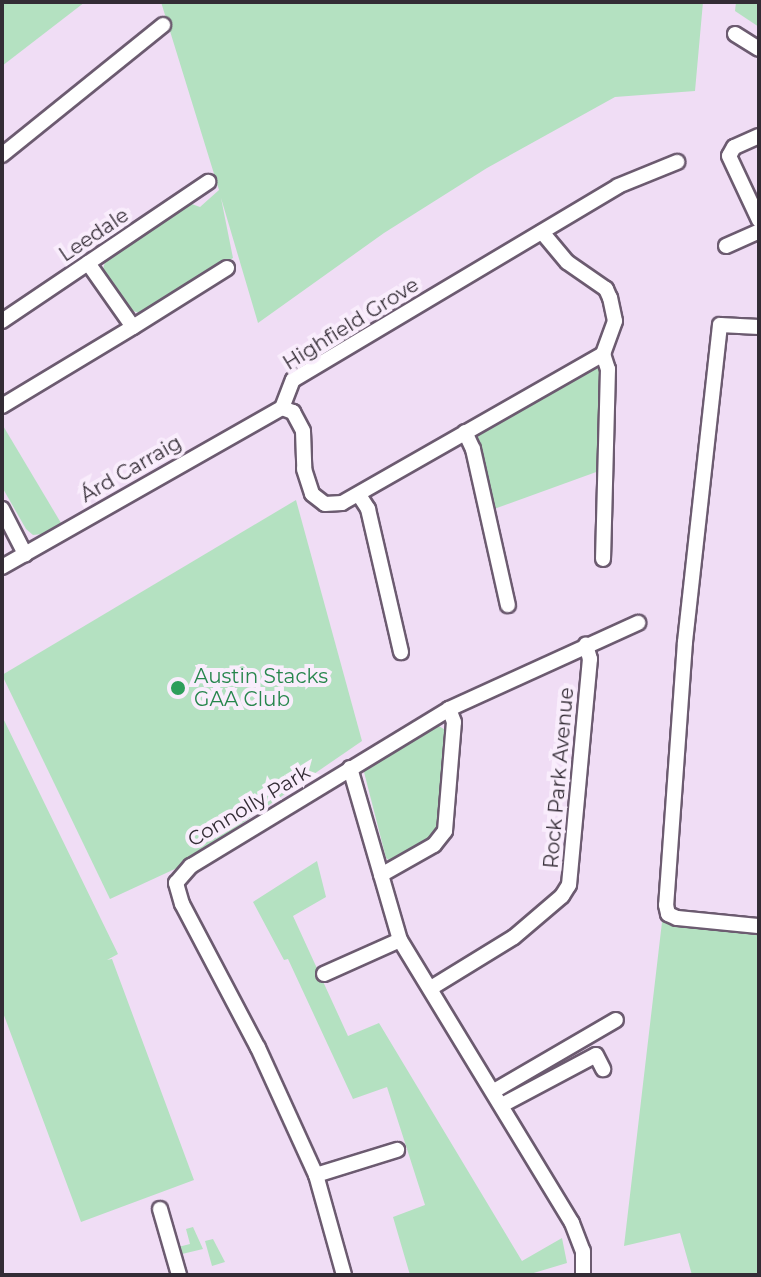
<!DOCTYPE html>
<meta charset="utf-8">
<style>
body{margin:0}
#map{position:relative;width:761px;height:1277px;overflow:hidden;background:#f0ddf5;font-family:Montserrat,sans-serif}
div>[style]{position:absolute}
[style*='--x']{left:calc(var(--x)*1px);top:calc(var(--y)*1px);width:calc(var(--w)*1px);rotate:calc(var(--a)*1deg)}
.green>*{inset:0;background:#b4e1c1}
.roads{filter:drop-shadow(2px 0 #6c5b70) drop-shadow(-2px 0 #6c5b70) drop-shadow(0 2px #6c5b70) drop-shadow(0 -2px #6c5b70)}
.minor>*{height:14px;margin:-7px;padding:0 7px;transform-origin:7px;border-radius:7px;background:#fff}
.dots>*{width:22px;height:22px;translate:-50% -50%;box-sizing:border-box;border:4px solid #f9edfc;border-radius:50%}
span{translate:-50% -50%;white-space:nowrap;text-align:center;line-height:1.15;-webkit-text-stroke:8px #f9edfc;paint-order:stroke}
.street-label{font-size:20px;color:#332c35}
.leisure-label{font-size:20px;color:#27864d}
.left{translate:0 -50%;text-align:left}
.frame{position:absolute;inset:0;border:4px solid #332c35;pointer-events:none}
</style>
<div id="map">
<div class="green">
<div style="clip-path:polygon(2px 2px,85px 2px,2px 66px)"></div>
<div style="clip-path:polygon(161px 2px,703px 2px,695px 91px,615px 97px,487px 168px,384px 233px,258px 323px,221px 198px,233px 258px,139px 313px,130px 310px,103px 269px,105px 262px,189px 203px,200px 207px,219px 190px)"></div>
<div style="clip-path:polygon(736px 2px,759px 2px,759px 27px,735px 11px)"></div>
<div style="clip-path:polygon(593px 366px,601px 370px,599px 471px,494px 509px,476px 441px,479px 430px)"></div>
<div style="clip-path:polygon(2px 424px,61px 523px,42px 534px,33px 535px,26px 529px,2px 487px)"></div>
<div style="clip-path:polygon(296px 500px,362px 741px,177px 868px,110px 899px,2px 675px)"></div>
<div style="clip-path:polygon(2px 716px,118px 954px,107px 960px,112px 959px,194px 1180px,81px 1222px,2px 1010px)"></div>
<div style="clip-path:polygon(434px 723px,447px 731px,437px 832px,430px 840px,391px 862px,386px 858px,364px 772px,368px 765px)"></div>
<div style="clip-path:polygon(317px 861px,326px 897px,293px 916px,348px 1036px,379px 1023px,522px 1261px,562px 1238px,567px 1263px,527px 1275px,410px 1275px,393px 1217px,425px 1205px,387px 1087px,353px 1099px,288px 959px,284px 960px,253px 902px)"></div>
<div style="clip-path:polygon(662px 922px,759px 931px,759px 1275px,692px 1275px,680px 1233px,624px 1246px)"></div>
<div style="clip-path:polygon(193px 1227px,203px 1249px,182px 1254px,178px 1247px,190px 1244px,186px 1229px)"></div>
<div style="clip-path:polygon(213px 1239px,225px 1262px,212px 1266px,205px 1241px)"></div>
</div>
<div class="roads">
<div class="minor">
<div style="--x:735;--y:34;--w:28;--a:32"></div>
<div style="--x:759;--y:136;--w:27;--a:156"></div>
<div style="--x:734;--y:147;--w:10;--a:119"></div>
<div style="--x:729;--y:156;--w:71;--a:64.9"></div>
<div style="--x:2;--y:155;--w:207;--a:-38.9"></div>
<div style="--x:726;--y:246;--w:36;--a:-24"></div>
<div style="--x:88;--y:263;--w:78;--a:54.9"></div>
<div style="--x:133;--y:327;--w:111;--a:-32.1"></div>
<div style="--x:2;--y:321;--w:249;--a:-34"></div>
<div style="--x:759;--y:327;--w:39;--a:-177"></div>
<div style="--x:720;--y:325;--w:319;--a:96.3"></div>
<div style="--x:685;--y:642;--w:264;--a:94.1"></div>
<div style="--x:666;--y:905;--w:9;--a:77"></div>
<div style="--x:668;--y:914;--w:10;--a:24"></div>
<div style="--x:677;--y:918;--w:82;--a:5.6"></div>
<div style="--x:603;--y:354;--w:16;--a:72"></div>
<div style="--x:608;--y:369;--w:190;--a:91.5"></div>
<div style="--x:2;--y:406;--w:153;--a:-31.1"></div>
<div style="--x:282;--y:408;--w:12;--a:20"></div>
<div style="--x:293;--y:412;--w:21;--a:62"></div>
<div style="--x:303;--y:431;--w:38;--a:88"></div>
<div style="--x:304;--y:469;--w:26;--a:72"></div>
<div style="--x:312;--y:494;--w:16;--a:38"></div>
<div style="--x:325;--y:504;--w:17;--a:-3"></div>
<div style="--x:342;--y:503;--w:301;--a:-29.7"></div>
<div style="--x:603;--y:354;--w:35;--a:-70"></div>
<div style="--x:615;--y:321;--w:24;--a:-102"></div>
<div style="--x:610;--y:298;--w:10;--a:-114"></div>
<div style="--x:606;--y:289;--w:47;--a:-145.3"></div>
<div style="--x:567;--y:262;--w:39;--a:-130"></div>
<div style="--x:282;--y:408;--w:30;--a:-69"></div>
<div style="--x:293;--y:380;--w:378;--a:-30.8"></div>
<div style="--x:618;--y:186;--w:64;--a:-22.1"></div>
<div style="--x:465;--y:432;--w:19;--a:65"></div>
<div style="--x:473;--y:449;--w:160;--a:77.4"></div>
<div style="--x:359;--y:495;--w:17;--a:57"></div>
<div style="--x:368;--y:509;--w:147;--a:77"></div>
<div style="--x:2;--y:509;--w:51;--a:62.9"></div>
<div style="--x:2;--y:567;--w:322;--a:-29.6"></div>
<div style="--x:350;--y:768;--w:179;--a:73.8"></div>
<div style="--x:400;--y:940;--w:331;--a:58.7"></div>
<div style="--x:572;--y:1223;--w:30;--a:69"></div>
<div style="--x:583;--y:1251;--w:24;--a:90"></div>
<div style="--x:381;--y:875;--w:61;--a:-29.5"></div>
<div style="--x:434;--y:845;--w:18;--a:-52"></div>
<div style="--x:445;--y:831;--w:109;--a:-85.3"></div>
<div style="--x:454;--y:722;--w:14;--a:-111"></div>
<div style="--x:324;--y:974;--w:83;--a:-24.1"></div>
<div style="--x:431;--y:988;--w:97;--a:-31.6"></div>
<div style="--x:514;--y:937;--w:63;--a:-40.5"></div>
<div style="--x:562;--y:896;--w:13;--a:-58"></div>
<div style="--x:569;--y:885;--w:227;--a:-84.7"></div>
<div style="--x:590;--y:659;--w:15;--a:-106"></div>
<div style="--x:494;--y:1091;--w:141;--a:-30.2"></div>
<div style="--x:502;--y:1105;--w:106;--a:-28"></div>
<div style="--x:596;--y:1055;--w:16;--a:63"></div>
<div style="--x:316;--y:1175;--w:85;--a:-17.2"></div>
<div style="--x:160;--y:1209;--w:69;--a:73.9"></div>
<div style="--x:344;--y:1275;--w:104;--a:-105.6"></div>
<div style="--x:316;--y:1175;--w:140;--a:-114.5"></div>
<div style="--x:258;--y:1048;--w:163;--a:-117.8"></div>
<div style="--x:182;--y:904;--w:22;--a:-106"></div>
<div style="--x:176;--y:883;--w:23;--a:-49"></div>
<div style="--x:191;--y:866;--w:302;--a:-31.3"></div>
<div style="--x:449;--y:709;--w:208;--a:-24.5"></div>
</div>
</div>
<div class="dots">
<div style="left:178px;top:688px;background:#2e9e5b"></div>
</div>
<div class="street-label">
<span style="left:94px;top:235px;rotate:-34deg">Leedale</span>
<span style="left:351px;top:324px;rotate:-32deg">Highfield Grove</span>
<span style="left:131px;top:469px;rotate:-30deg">Árd Carraig</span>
<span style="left:559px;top:778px;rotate:-85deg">Rock Park Avenue</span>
<span style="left:249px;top:806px;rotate:-31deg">Connolly Park</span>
</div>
<div class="leisure-label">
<span class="left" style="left:194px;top:688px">Austin Stacks<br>GAA Club</span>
</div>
<div class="frame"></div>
</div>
